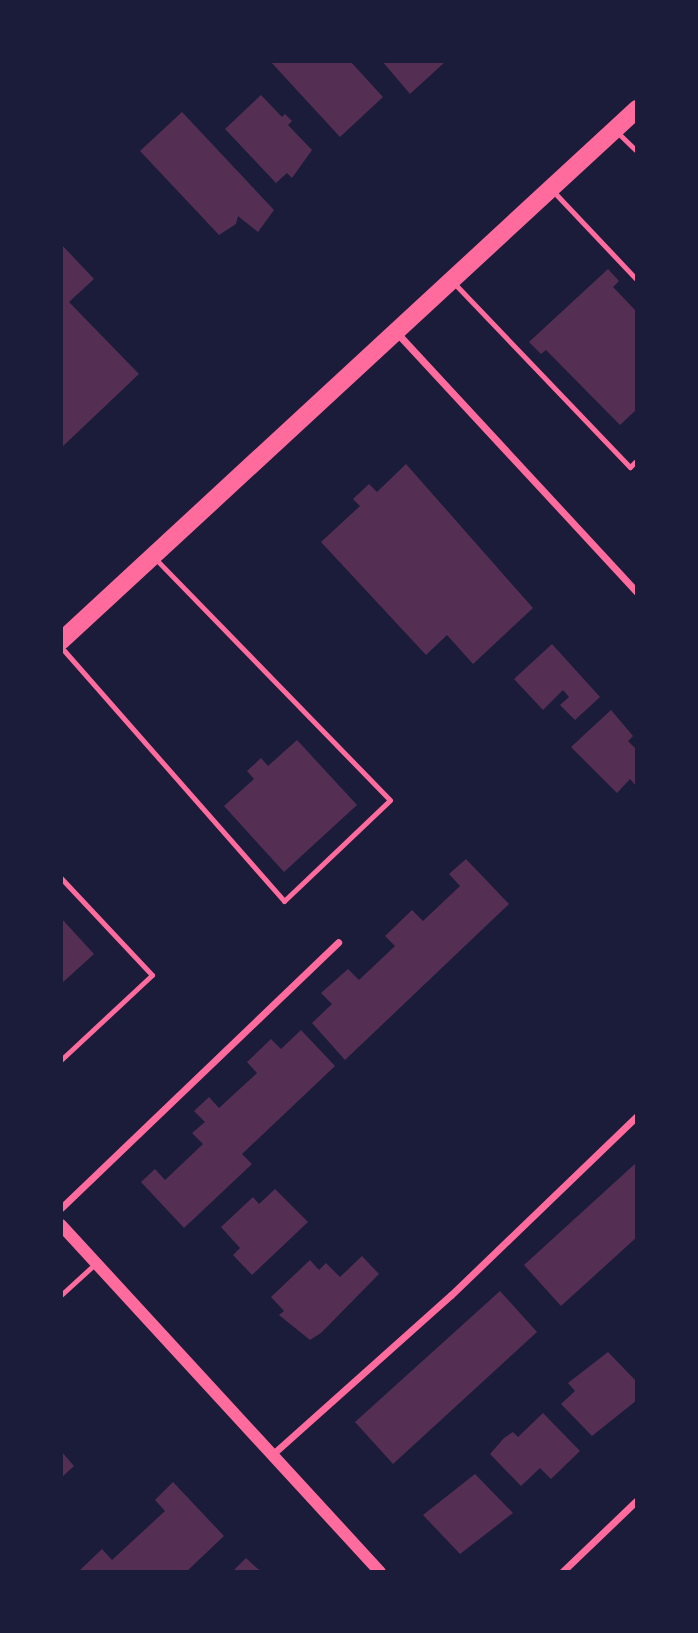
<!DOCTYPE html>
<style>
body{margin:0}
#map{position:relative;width:698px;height:1633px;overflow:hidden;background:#1b1b3a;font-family:"Golos Text",sans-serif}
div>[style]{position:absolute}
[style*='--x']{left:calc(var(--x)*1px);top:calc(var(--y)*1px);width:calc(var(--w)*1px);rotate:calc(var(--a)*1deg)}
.building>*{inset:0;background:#542f53}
.service>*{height:5px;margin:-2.5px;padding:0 2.5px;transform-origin:2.5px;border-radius:2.5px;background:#ff6b9d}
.minor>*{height:7px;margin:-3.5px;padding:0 3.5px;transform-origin:3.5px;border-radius:3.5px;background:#ff6b9d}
.tertiary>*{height:12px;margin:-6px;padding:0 6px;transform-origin:6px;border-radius:6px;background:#ff6b9d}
.primary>*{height:18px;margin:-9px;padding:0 9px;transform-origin:9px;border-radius:9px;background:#ff6b9d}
span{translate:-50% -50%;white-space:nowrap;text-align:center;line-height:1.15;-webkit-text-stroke:5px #1b1b3a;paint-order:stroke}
.frame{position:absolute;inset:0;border:63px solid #1b1b3a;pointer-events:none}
</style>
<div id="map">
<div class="building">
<div style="clip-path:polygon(270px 61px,350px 61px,383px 97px,340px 137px)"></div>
<div style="clip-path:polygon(382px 61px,446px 61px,410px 94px)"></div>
<div style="clip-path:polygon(261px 95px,282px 117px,285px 114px,292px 121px,288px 125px,312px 150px,292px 178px,287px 173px,276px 183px,225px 129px)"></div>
<div style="clip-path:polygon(182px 112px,274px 210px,258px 232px,238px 216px,236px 224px,219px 235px,140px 151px)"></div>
<div style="clip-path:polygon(61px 244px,94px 279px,69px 302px,139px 374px,61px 448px)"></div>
<div style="clip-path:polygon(608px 269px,619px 281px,613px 287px,637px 312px,637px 409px,620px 425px,546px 350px,541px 354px,529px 342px)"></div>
<div style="clip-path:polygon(406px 464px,533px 608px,473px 664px,447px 635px,426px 655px,321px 542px,360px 506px,353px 499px,369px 484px,377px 492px)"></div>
<div style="clip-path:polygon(552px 644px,600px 697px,575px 720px,560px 705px,569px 697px,563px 690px,543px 710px,514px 679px)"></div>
<div style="clip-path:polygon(611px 710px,633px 736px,628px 741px,637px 750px,637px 787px,630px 779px,617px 793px,571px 747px)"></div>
<div style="clip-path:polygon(297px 740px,357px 805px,284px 872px,224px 806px,254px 779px,247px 771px,261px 758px,268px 766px)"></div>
<div style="clip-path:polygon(466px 859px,509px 904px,345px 1060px,312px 1023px,332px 1004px,321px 993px,348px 969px,359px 980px,395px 946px,385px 936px,412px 910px,423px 921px,460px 886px,449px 874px)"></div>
<div style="clip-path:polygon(61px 918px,94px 954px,61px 984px)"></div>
<div style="clip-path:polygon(301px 1030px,335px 1066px,242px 1154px,252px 1164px,184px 1228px,141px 1182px,155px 1169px,165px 1180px,203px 1144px,192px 1133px,205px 1122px,194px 1111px,209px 1097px,219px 1108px,257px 1073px,247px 1062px,271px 1039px,281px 1049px)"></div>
<div style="clip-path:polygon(637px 1162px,637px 1237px,561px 1306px,524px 1265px)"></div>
<div style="clip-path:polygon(275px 1189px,308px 1222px,252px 1275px,233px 1255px,240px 1248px,221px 1227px,253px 1197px,259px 1204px)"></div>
<div style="clip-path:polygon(362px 1256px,379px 1274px,321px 1333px,310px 1340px,279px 1315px,284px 1311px,271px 1297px,310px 1260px,319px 1270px,326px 1263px,340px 1277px)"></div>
<div style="clip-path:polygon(500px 1291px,537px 1332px,393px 1464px,355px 1422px)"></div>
<div style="clip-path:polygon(608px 1352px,637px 1382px,637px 1400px,592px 1436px,561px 1404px,575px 1391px,568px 1383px)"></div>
<div style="clip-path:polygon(543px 1413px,580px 1451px,551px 1479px,540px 1468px,521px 1486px,490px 1454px,504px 1438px,513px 1432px,518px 1437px)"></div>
<div style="clip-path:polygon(61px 1451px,74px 1466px,61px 1478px)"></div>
<div style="clip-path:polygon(475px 1474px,513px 1513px,460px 1554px,423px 1515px)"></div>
<div style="clip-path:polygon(173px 1482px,224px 1536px,186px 1572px,78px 1572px,102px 1549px,112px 1560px,165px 1511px,155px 1500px)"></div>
<div style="clip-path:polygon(246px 1558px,258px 1569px,265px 1572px,232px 1572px)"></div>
</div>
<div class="service">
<div style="--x:617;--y:132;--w:28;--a:44"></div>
<div style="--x:552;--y:190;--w:124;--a:46.6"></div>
<div style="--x:453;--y:282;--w:256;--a:46.3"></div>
<div style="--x:630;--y:467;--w:10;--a:-45"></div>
<div style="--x:61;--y:647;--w:338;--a:48.7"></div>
<div style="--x:284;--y:901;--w:146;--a:-43.6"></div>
<div style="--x:390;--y:800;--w:336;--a:-134.2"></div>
<div style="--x:61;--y:878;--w:133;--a:46.8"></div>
<div style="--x:152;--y:975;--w:125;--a:137"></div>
<div style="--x:61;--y:1295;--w:46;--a:-42.4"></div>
</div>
<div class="minor">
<div style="--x:397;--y:333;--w:353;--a:47.2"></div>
<div style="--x:61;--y:1208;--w:384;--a:-43.8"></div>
<div style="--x:274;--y:1453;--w:237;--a:-41.8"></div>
<div style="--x:451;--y:1295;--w:258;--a:-43.9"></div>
<div style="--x:562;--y:1572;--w:104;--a:-43.8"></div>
</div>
<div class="tertiary">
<div style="--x:61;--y:1225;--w:471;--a:47.4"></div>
</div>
<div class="primary">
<div style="--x:61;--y:641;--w:784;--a:-42.73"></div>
</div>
<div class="frame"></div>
</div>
